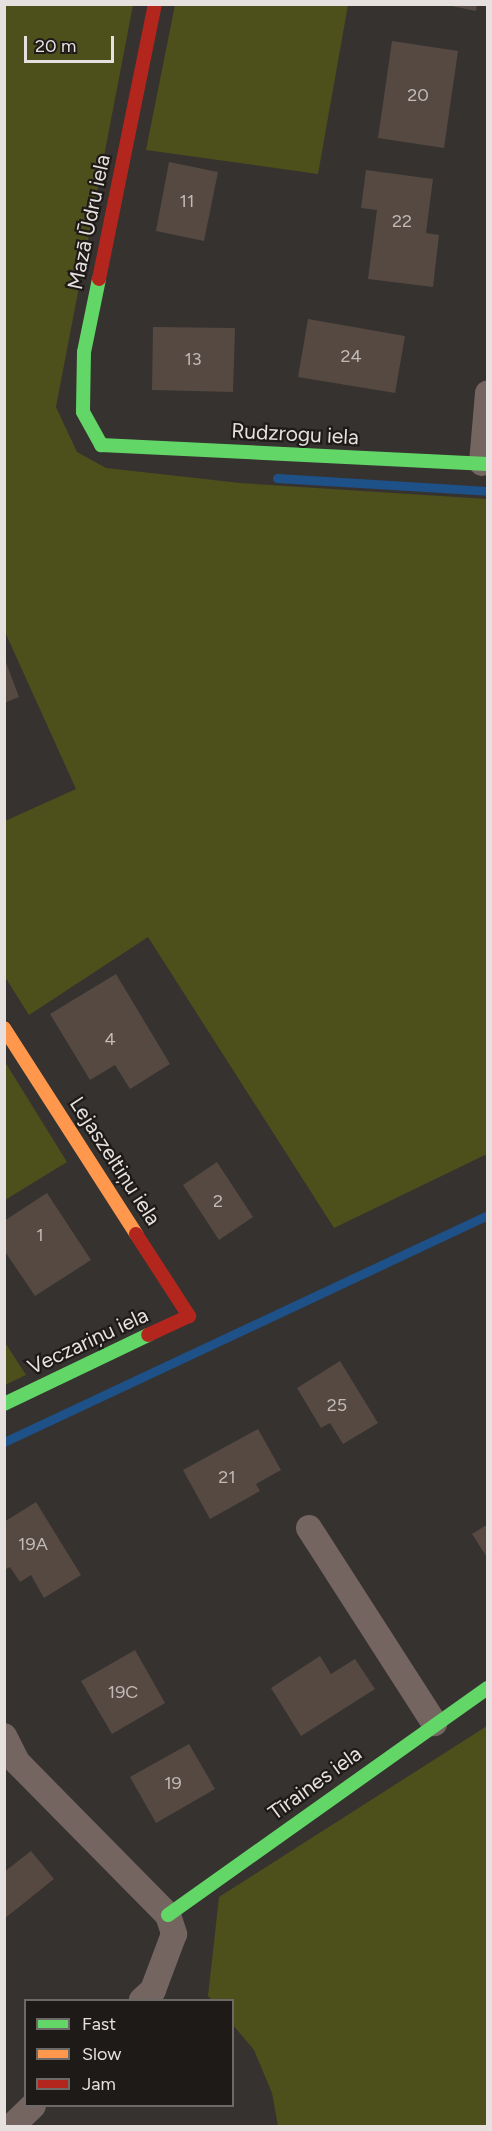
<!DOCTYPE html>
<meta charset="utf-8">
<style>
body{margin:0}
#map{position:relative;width:492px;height:2131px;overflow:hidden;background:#363230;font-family:Figtree,sans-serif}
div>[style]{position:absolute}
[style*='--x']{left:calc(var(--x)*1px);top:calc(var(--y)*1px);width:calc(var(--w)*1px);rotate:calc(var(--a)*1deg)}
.green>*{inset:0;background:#4d501a}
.stream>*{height:9px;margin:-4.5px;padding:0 4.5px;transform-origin:4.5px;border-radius:4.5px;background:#1d5188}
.building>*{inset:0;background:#554942}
.street>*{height:26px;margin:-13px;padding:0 13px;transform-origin:13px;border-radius:13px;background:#756561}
.fast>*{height:14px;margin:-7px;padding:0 7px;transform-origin:7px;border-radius:7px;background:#63d668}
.slow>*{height:14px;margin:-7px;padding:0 7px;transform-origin:7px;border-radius:7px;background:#ff974d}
.jam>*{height:14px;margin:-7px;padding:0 7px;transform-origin:7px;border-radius:7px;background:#b3261e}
span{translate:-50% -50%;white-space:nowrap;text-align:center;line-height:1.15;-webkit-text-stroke:4.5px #1d1a18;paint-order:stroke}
.number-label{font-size:18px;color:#c2bab7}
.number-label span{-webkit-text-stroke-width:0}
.street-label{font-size:21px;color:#e6e0de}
.frame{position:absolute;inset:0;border:6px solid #e6e0de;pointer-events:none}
.legend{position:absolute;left:24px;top:1999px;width:210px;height:108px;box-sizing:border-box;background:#1d1a18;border:2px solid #6d6967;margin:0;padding:8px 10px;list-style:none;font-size:18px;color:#e6e0de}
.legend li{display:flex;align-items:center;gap:12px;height:30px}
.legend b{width:30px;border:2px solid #6d6967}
.scale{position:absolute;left:24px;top:36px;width:90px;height:27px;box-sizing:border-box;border:3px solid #e6e0de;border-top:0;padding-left:8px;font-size:18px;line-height:21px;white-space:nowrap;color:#e6e0de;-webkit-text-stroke:4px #1d1a18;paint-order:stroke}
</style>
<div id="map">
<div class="green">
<div style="clip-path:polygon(5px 4px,133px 5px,56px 407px,77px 452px,106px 468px,240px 483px,487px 499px,487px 1154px,334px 1228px,148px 937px,29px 1015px,5px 977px,5px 821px,76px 789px,5px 632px)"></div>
<div style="clip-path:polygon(175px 5px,348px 5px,318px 174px,146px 150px)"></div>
<div style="clip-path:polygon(5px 1062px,67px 1162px,5px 1200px,4px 1200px)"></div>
<div style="clip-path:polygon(4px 1341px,26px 1375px,5px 1385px,4px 1385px)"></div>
<div style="clip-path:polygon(487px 1726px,487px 2126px,278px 2126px,272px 2093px,254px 2050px,233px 2025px,232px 2000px,212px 2000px,208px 1996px,219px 1897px)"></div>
</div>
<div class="stream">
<div style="--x:277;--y:478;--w:211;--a:3.5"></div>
<div style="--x:4;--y:1442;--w:535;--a:-25.13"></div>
</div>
<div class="building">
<div style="clip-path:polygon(442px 4px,477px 4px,476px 11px)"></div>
<div style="clip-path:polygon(392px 41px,458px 51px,444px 148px,378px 138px)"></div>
<div style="clip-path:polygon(169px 162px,218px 172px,204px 241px,156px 231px)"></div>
<div style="clip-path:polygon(366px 170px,433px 179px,426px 233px,439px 235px,433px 287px,368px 279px,377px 210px,361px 208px)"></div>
<div style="clip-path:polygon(308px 319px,405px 336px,395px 393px,298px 377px)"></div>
<div style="clip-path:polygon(153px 327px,235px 328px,233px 392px,152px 390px)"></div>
<div style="clip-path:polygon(4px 657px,19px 697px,4px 703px)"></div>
<div style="clip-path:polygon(116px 974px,170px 1064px,130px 1089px,115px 1065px,90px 1080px,50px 1014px)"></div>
<div style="clip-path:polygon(217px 1162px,253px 1217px,219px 1240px,183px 1185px)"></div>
<div style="clip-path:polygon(47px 1193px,91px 1260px,35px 1296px,4px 1250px,4px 1221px)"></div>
<div style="clip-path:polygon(340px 1361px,378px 1423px,343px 1444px,330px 1423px,321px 1428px,297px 1388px)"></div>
<div style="clip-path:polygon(258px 1429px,281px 1470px,256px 1484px,260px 1491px,210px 1519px,183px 1470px)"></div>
<div style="clip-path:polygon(36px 1502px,81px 1575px,44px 1598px,31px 1575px,20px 1582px,10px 1567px,4px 1570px,4px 1522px)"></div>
<div style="clip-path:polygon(488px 1524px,488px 1559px,472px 1534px)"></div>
<div style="clip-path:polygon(135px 1650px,165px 1703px,112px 1734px,81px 1681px)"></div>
<div style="clip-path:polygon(320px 1656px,331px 1674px,355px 1659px,375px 1689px,301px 1736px,271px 1688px)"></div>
<div style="clip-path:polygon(189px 1744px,215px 1789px,156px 1823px,130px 1777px)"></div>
<div style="clip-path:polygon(31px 1851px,54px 1879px,4px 1919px,4px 1872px)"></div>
</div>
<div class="street">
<div style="--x:482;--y:463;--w:70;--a:-85.1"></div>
<div style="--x:309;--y:1528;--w:232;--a:57.3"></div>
<div style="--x:4;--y:1736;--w:29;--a:63"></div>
<div style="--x:17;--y:1762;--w:215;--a:45.4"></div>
<div style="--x:168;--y:1915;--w:20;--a:72"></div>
<div style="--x:174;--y:1934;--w:60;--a:110.6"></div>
<div style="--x:153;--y:1990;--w:15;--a:138"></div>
<div style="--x:12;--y:2126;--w:29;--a:-44"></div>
</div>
<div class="fast">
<div style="--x:99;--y:279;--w:75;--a:101.6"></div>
<div style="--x:84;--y:352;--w:60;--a:91"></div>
<div style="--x:83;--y:412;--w:38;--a:61"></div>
<div style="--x:101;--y:445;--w:387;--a:2.8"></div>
<div style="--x:4;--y:1404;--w:160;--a:-25.6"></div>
<div style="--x:168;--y:1915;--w:392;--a:-35.4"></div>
</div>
<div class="slow">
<div style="--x:4;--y:1028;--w:245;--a:57.3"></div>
</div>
<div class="jam">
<div style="--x:99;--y:279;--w:281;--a:-78.5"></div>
<div style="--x:136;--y:1234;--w:98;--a:57.1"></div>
<div style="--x:189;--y:1316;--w:45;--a:155.1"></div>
</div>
<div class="number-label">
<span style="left:418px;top:95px">20</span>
<span style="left:187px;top:201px">11</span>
<span style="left:402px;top:221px">22</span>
<span style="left:351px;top:356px">24</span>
<span style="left:193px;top:359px">13</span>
<span style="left:110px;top:1039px">4</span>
<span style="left:218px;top:1201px">2</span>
<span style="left:40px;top:1235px">1</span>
<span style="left:337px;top:1405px">25</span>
<span style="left:227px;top:1477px">21</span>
<span style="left:33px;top:1544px">19A</span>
<span style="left:123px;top:1692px">19C</span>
<span style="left:173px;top:1783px">19</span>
</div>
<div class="street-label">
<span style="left:89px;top:222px;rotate:-78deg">Mazā Ūdru iela</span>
<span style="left:295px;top:434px;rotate:3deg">Rudzrogu iela</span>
<span style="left:115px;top:1161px;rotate:57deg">Lejaszeltiņu iela</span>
<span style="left:88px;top:1341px;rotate:-25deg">Veczariņu iela</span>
<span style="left:315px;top:1783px;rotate:-36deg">Tīraines iela</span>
</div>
<div class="frame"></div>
<ul class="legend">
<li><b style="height:8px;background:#63d668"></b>Fast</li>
<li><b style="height:8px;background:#ff974d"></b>Slow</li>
<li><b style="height:8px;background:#b3261e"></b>Jam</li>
</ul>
<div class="scale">20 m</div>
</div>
